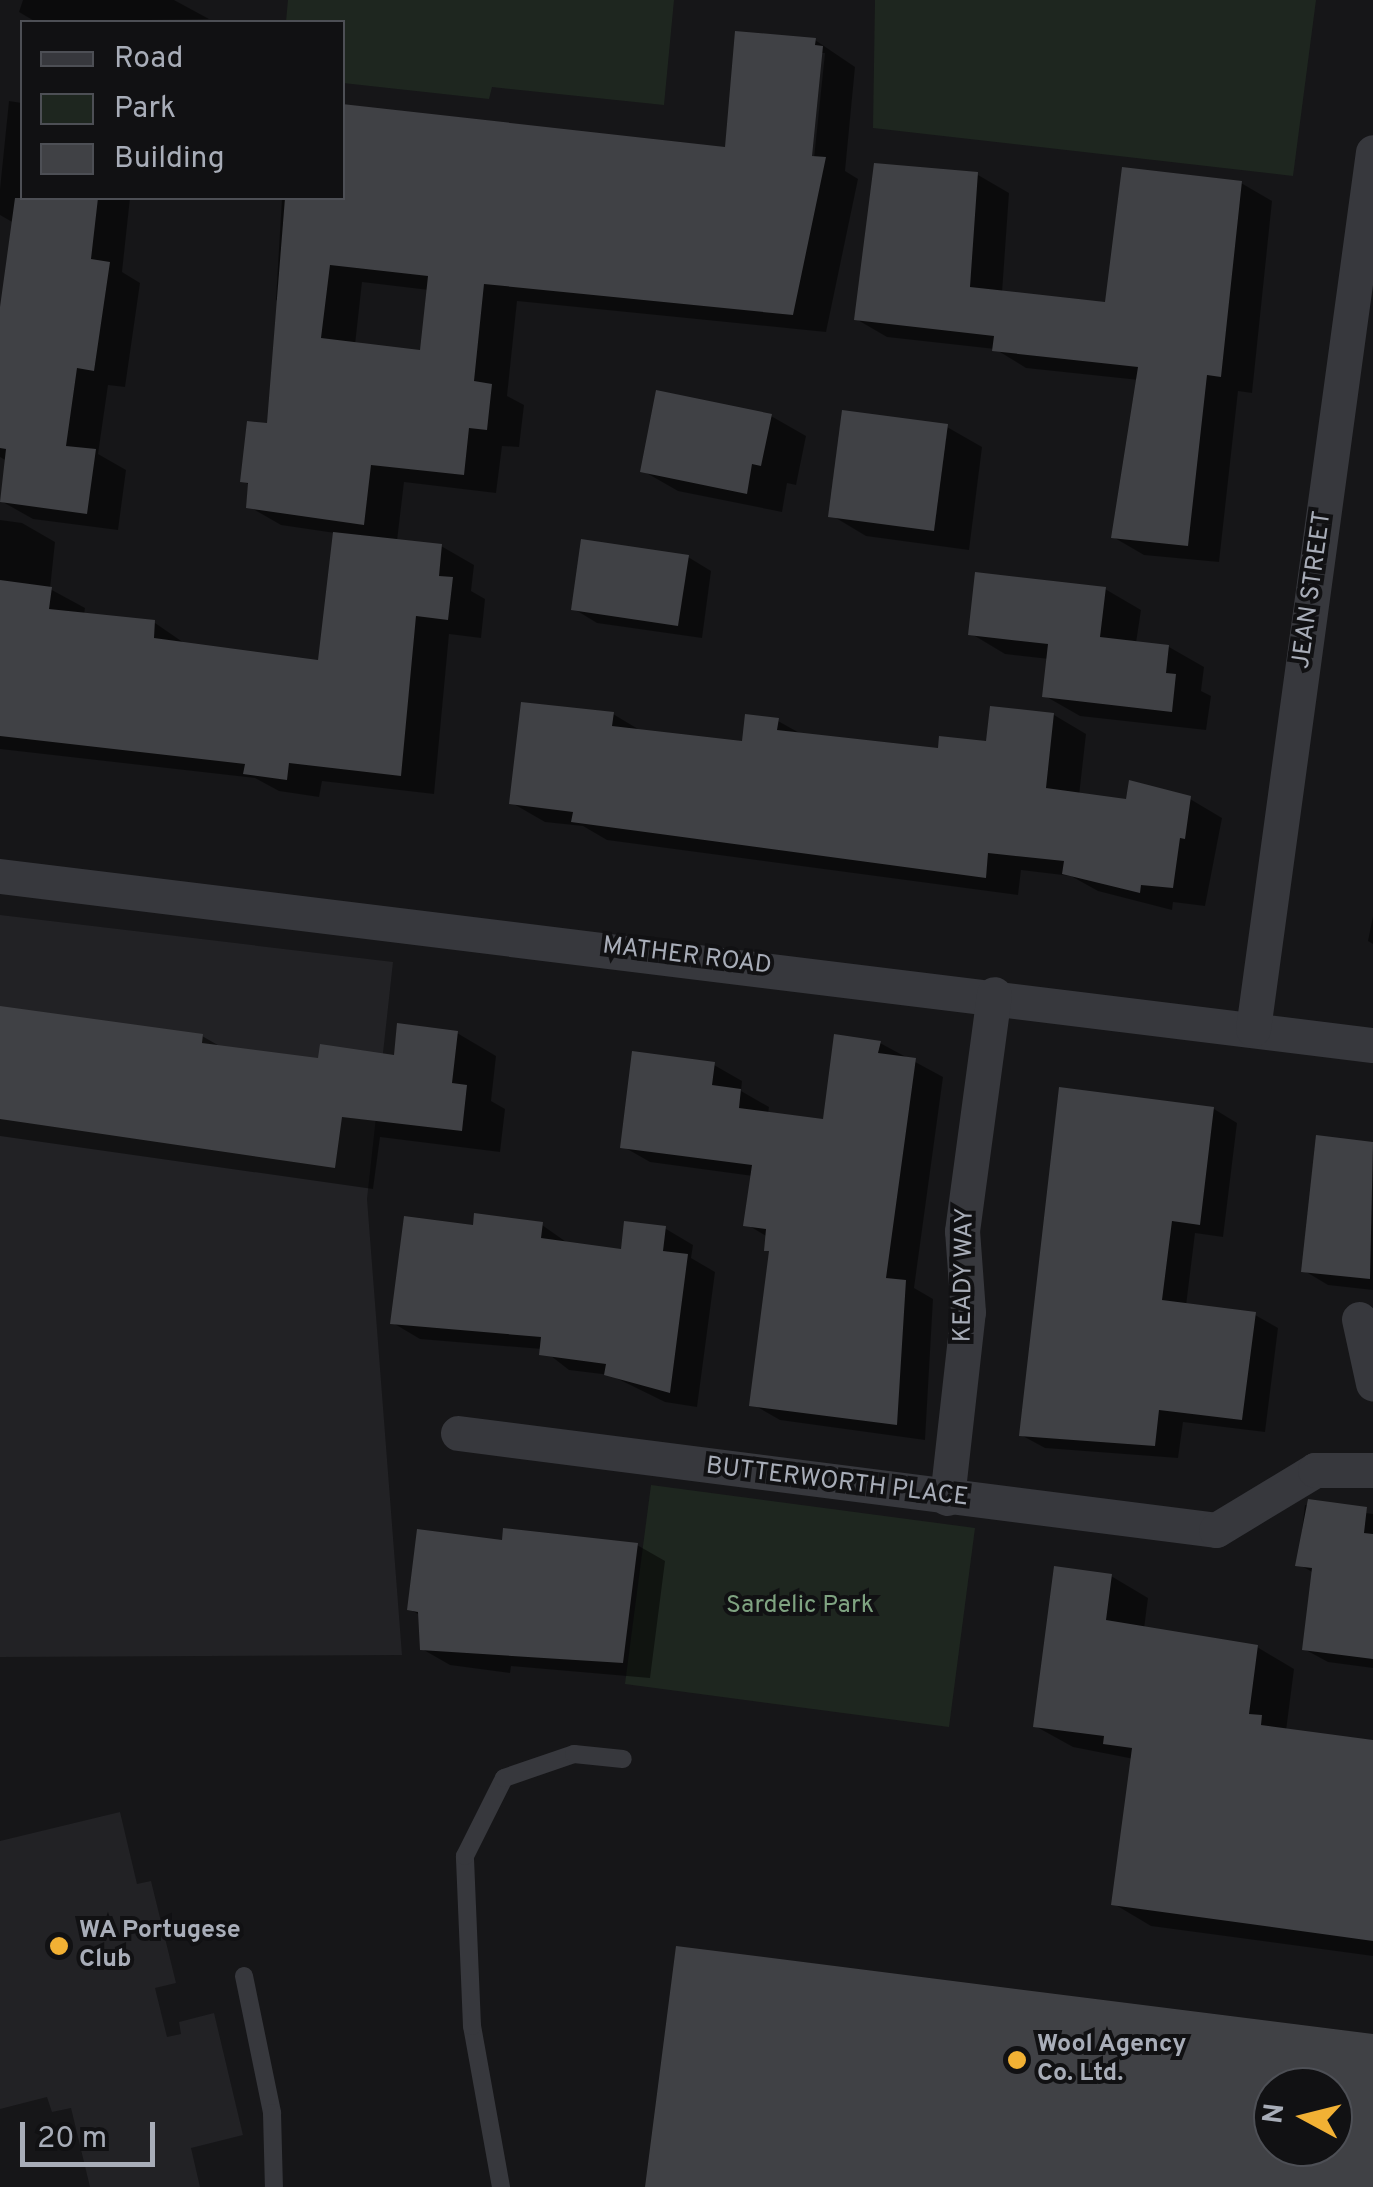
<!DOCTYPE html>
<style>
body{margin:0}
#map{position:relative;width:1373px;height:2187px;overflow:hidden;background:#161618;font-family:Overpass,sans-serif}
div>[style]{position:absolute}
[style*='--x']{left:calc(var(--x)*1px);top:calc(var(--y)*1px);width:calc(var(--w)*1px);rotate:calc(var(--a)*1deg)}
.built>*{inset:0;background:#222225}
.green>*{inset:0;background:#1e261f}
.shadow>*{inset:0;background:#0007}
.building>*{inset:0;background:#404145}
.lane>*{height:18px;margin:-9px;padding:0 9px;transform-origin:9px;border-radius:9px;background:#37383d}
.street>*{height:35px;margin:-17.5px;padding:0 17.5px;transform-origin:17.5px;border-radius:17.5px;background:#37383d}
.dots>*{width:28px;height:28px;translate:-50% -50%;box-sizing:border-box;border:5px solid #111113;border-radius:50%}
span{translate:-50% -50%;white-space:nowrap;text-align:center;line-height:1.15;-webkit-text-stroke:8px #111113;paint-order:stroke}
.street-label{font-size:25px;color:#a8adb8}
.park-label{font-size:25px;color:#7fa381}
.poi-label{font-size:25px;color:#a8adb8;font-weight:700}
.left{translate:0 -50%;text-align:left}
.legend{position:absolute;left:20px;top:20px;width:325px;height:180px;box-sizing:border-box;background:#111113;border:2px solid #4d4f55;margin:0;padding:12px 18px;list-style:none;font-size:30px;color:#a8adb8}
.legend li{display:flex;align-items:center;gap:20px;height:50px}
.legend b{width:50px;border:2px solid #4d4f55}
.north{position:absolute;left:1253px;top:2067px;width:100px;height:100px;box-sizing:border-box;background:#111113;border:2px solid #4d4f55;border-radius:50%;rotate:277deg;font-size:28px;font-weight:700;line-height:40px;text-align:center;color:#a8adb8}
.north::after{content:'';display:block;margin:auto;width:35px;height:45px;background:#f2b134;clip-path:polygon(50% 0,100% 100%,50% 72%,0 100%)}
.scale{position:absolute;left:20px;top:2122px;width:135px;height:45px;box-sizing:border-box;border:5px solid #a8adb8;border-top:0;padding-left:12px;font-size:30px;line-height:35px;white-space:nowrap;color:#a8adb8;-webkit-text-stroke:8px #111113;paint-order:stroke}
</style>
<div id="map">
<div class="built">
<div style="clip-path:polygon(0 915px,393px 962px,367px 1199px,402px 1655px,0 1657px)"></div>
<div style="clip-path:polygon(120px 1812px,137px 1884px,151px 1881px,176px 1983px,155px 1988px,167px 2037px,181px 2034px,179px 2022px,214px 2013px,243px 2135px,191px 2148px,200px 2187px,90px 2187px,71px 2108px,52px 2112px,47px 2097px,0 2109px,0 1841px)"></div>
</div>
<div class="green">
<div style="clip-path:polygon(288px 0,674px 0,664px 105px,492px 87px,489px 99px,343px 83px,342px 22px,286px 22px)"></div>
<div style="clip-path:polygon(875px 0,1316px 0,1293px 176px,873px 128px)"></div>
<div style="clip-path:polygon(651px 1485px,975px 1528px,949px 1727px,625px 1684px)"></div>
</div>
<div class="shadow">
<div style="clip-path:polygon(23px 0,174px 0,209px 19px,36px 22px,19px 12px)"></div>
<div style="clip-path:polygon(evenodd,815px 40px,855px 67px,845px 171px,858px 179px,826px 332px,517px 301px,507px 396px,524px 405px,519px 447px,502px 446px,496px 493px,404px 482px,397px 541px,441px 546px,474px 565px,471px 591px,485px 599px,481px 638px,449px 634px,434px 794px,322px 781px,319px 797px,279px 791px,255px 778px,0 749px,0 520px,22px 523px,55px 542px,50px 589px,85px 608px,84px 615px,155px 623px,187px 645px,320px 663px,335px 533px,281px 525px,248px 506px,251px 486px,243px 481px,270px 426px,282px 304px,276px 300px,282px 198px,342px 198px,727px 150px,815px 40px,820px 53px,825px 53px,813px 168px,808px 168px,820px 53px,815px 40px,362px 282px,429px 290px,422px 353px,355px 345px,362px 282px)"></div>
<div style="clip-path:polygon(9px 101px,22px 103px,22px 198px,130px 198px,122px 272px,140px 283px,125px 387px,108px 385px,98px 454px,126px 470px,118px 530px,33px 519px,1px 501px,7px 461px,0 457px,0 326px,14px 223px,0 215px,0 189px)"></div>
<div style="clip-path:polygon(978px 175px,1009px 193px,1002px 293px,1107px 304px,1241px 183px,1272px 201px,1252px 393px,1238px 391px,1219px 562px,1144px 555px,1113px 537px,1139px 380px,1026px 368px,995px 349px,887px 337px,856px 319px)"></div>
<div style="clip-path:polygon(771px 416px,806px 436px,796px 485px,787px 483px,782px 512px,678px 491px,643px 471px)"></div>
<div style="clip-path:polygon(947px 427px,982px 447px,969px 550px,866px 536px,831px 515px)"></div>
<div style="clip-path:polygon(688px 557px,711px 571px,702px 638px,597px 623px,574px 609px)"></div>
<div style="clip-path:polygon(1105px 589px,1141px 610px,1136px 643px,1169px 647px,1204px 667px,1201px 691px,1211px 696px,1206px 730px,1080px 716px,1045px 696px,1049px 659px,1005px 654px,970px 633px)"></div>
<div style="clip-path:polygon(613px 714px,643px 732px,744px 743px,778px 721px,803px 735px,940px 750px,988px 744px,1054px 715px,1086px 734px,1079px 796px,1128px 802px,1190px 799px,1222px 818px,1205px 906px,1173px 902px,1172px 910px,1098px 891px,1071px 876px,1021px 870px,1018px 895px,607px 840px,583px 826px,545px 822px,512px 803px)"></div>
<div style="clip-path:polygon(1373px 916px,1373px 944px,1368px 941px)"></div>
<div style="clip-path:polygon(0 1011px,202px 1036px,223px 1048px,320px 1061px,396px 1058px,457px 1033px,496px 1056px,491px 1101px,505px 1109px,500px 1152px,380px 1137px,373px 1189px,0 1136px)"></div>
<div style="clip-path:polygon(880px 1043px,943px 1077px,914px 1288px,933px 1299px,925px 1440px,780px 1420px,752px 1404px,772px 1252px,768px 1237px,746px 1224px,753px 1176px,650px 1162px,622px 1146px,714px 1065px,742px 1081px,741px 1091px,769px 1107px,768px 1114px,825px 1122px)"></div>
<div style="clip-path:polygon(1214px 1109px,1237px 1123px,1223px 1237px,1195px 1233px,1186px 1306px,1255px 1315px,1278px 1328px,1265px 1432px,1183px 1422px,1178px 1458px,1045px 1448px,1021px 1435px)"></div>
<div style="clip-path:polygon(1319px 1138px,1373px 1144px,1373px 1290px,1328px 1285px,1303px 1270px)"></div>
<div style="clip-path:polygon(542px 1225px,569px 1244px,623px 1251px,666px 1229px,693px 1245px,691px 1258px,715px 1272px,697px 1407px,665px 1402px,610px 1375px,569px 1370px,542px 1349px,420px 1339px,393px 1323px,475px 1227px)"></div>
<div style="clip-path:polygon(1305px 1505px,1373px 1514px,1373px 1668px,1328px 1662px,1304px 1649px,1314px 1573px,1298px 1564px)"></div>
<div style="clip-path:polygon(504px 1542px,637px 1545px,665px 1561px,650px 1678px,511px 1666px,510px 1673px,450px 1665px,422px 1649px,420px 1615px,409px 1609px)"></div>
<div style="clip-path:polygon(1111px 1576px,1148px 1598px,1144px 1629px,1257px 1647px,1294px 1669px,1286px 1731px,1373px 1742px,1373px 1956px,1151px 1926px,1114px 1904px,1134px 1759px,1073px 1747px,1035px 1726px)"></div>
</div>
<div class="building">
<div style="clip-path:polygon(evenodd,735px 31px,816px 38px,815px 45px,823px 46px,812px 156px,826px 157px,793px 315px,484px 284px,474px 381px,492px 384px,487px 430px,469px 428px,464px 475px,371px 465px,364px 525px,246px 508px,248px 483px,240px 482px,247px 421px,267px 423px,285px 198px,342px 198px,342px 104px,725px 147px,735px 31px,330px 265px,428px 276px,420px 350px,321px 338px,330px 265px)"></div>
<div style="clip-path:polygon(874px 163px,978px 172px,970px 287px,1105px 302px,1122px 167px,1242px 181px,1221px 377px,1207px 375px,1188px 546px,1111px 538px,1138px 367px,992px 351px,994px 336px,854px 320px)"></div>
<div style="clip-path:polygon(15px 198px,98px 198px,91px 259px,110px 262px,94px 371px,77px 368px,66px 446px,96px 449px,87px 514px,0 502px,6px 449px,0 448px,0 307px)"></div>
<div style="clip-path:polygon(656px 390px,772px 414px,761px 466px,752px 464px,747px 494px,640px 472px)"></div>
<div style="clip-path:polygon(842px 410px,948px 424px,934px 531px,828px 517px)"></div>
<div style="clip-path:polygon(333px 532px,442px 544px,439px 576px,453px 577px,448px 620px,416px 616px,401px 776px,289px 763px,287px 780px,243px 774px,245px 764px,0 736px,0 580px,52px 587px,49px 609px,155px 620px,154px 638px,318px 660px)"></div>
<div style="clip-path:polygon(581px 539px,689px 555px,678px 626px,571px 610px)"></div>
<div style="clip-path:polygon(975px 572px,1106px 587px,1100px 637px,1169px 645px,1166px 673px,1176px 674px,1172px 712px,1042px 697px,1048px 644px,968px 635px)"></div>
<div style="clip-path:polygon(521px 702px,614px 712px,612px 726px,742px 741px,745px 714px,779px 718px,777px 730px,938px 748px,939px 736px,986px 741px,990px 706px,1054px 713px,1046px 788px,1126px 799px,1129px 780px,1191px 796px,1185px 839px,1180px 838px,1173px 888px,1141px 885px,1140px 893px,1062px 874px,1064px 861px,988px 853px,986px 878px,571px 822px,573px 812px,509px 804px)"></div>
<div style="clip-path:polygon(0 1006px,203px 1034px,202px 1043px,318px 1058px,320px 1044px,394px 1055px,397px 1023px,458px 1031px,452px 1083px,467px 1085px,462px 1131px,342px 1117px,335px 1168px,0 1119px)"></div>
<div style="clip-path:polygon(834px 1034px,881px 1041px,878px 1053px,916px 1058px,886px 1278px,906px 1280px,897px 1425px,749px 1406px,769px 1251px,764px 1251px,766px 1229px,743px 1226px,752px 1165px,620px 1148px,632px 1051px,715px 1062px,712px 1085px,741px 1089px,739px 1108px,823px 1119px)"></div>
<div style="clip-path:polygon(1059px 1087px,1214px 1107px,1200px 1225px,1172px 1221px,1162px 1300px,1256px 1312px,1242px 1420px,1159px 1410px,1155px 1446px,1019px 1436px)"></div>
<div style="clip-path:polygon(1316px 1135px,1373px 1142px,1370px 1279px,1301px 1272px)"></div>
<div style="clip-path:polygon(474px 1213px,543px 1222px,541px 1238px,621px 1249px,624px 1221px,666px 1226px,663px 1251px,688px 1254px,670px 1393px,604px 1375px,606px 1364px,539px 1355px,541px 1337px,390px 1324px,404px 1216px,473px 1225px)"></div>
<div style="clip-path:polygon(1308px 1499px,1367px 1507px,1364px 1533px,1373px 1534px,1373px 1659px,1302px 1650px,1312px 1568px,1295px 1566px)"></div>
<div style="clip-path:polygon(503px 1528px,638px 1543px,623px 1663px,420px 1650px,418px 1612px,407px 1610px,417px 1529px,502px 1540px)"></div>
<div style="clip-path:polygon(1054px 1566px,1112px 1574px,1106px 1620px,1258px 1645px,1249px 1714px,1262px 1715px,1261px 1725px,1373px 1740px,1373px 1941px,1111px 1905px,1132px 1748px,1103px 1744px,1104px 1736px,1033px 1727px)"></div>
<div style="clip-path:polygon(evenodd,676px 1946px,1373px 2034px,1373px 2187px,645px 2187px,676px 1946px,1273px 2087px,1333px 2087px,1333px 2147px,1273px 2147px,1273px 2087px)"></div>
</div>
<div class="lane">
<div style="--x:244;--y:1976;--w:140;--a:78.4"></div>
<div style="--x:272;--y:2113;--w:74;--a:88.5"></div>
<div style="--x:501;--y:2187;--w:164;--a:-100.2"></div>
<div style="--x:472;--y:2026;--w:170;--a:-92.4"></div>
<div style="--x:465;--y:1856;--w:87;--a:-63.4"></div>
<div style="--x:504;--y:1778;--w:74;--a:-18.9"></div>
<div style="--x:574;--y:1754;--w:49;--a:5.8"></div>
</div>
<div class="street">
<div style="--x:0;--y:876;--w:1383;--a:7.02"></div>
<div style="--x:1253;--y:1029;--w:885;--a:-82.21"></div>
<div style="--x:1359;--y:1319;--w:66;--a:77.7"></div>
<div style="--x:458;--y:1433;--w:764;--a:7.29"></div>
<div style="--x:1216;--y:1530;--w:116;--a:-31.2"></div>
<div style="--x:1315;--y:1470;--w:58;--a:0"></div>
<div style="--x:947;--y:1498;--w:187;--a:-83.6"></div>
<div style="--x:968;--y:1312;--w:81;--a:-94.2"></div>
<div style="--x:962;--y:1231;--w:239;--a:-82.3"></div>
</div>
<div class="dots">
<div style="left:59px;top:1946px;background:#f2b134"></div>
<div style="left:1017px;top:2060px;background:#f2b134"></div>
</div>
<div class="street-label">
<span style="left:1313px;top:590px;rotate:-82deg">JEAN STREET</span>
<span style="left:687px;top:957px;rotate:7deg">MATHER ROAD</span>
<span style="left:965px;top:1275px;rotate:-89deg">KEADY WAY</span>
<span style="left:837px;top:1483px;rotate:7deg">BUTTERWORTH PLACE</span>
</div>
<div class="park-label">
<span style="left:800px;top:1606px">Sardelic Park</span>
</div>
<div class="poi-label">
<span class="left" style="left:79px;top:1946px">WA Portugese<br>Club</span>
<span class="left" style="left:1037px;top:2060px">Wool Agency<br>Co. Ltd.</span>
</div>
<ul class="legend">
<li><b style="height:12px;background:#37383d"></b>Road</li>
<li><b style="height:28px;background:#1e261f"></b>Park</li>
<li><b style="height:28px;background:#404145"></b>Building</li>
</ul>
<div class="north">N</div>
<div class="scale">20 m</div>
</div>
